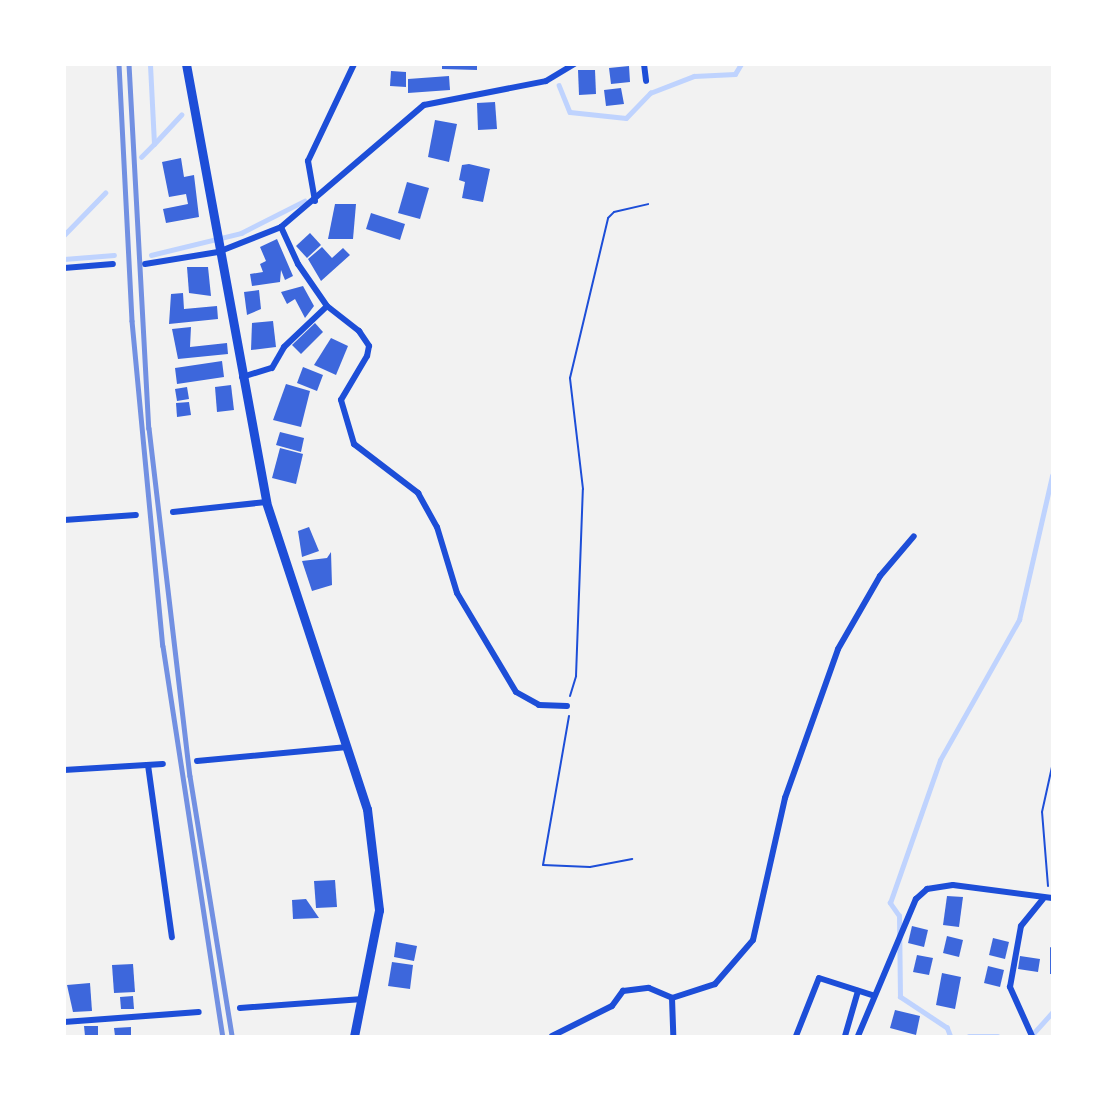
<!DOCTYPE html>
<style>
body{margin:0}
#map{position:relative;width:1117px;height:1101px;overflow:hidden;background:#f2f2f2;font-family:"Sofia Sans Condensed",sans-serif}
div>[style]{position:absolute}
[style*='--x']{left:calc(var(--x)*1px);top:calc(var(--y)*1px);width:calc(var(--w)*1px);rotate:calc(var(--a)*1deg)}
.stream>*{height:4.5px;margin:-2.25px;padding:0 2.25px;transform-origin:2.25px;border-radius:2.25px;background:#bfd3fe}
.building>*{inset:0;background:#3d67dc}
.path>*{height:2px;margin:-1px;padding:0 1px;transform-origin:1px;border-radius:1px;background:#1d4ed8}
.minor>*{height:6px;margin:-3px;padding:0 3px;transform-origin:3px;border-radius:3px;background:#1d4ed8}
.secondary>*{height:9px;margin:-4.5px;padding:0 4.5px;transform-origin:4.5px;border-radius:4.5px;background:#1d4ed8}
.rail>*{height:4.5px;margin:-2.25px;padding:0 2.25px;transform-origin:2.25px;border-radius:2.25px;background:#7290e2}
span{translate:-50% -50%;white-space:nowrap;text-align:center;line-height:1.15;-webkit-text-stroke:6px #fff;paint-order:stroke}
.frame{position:absolute;inset:0;border:66px solid #fff;pointer-events:none}
</style>
<div id="map">
<div class="stream">
<div style="--x:559;--y:85;--w:29;--a:68"></div>
<div style="--x:570;--y:112;--w:56;--a:6.1"></div>
<div style="--x:626;--y:118;--w:35;--a:-46"></div>
<div style="--x:650;--y:93;--w:47;--a:-21.1"></div>
<div style="--x:694;--y:76;--w:41;--a:-2.8"></div>
<div style="--x:735;--y:74;--w:12;--a:-59"></div>
<div style="--x:154;--y:144;--w:40;--a:-47"></div>
<div style="--x:141;--y:157;--w:18;--a:-45"></div>
<div style="--x:154;--y:144;--w:80;--a:-92.9"></div>
<div style="--x:64;--y:235;--w:59;--a:-45.7"></div>
<div style="--x:151;--y:255;--w:93;--a:-13.7"></div>
<div style="--x:241;--y:233;--w:71;--a:-26.9"></div>
<div style="--x:64;--y:259;--w:50;--a:-4.6"></div>
<div style="--x:950;--y:1036;--w:9;--a:-111"></div>
<div style="--x:947;--y:1028;--w:56;--a:-146.6"></div>
<div style="--x:900;--y:997;--w:81;--a:-90.7"></div>
<div style="--x:899;--y:916;--w:16;--a:-125"></div>
<div style="--x:890;--y:903;--w:151;--a:-70.7"></div>
<div style="--x:940;--y:760;--w:161;--a:-60.6"></div>
<div style="--x:1019;--y:620;--w:148;--a:-77.1"></div>
<div style="--x:969;--y:1036;--w:29;--a:0"></div>
<div style="--x:1031;--y:1036;--w:31;--a:-48"></div>
</div>
<div class="building">
<div style="clip-path:polygon(442px 64px,477px 64px,477px 70px,442px 69px)"></div>
<div style="clip-path:polygon(629px 66px,630px 82px,611px 84px,609px 68px)"></div>
<div style="clip-path:polygon(578px 70px,595px 70px,596px 94px,579px 95px)"></div>
<div style="clip-path:polygon(391px 71px,406px 72px,406px 87px,390px 86px)"></div>
<div style="clip-path:polygon(449px 76px,450px 90px,408px 93px,408px 79px)"></div>
<div style="clip-path:polygon(621px 88px,624px 104px,606px 106px,604px 90px)"></div>
<div style="clip-path:polygon(495px 102px,497px 129px,478px 130px,477px 103px)"></div>
<div style="clip-path:polygon(435px 120px,457px 124px,449px 162px,428px 157px)"></div>
<div style="clip-path:polygon(181px 158px,184px 177px,194px 175px,199px 217px,166px 223px,163px 209px,188px 204px,186px 194px,169px 197px,162px 162px)"></div>
<div style="clip-path:polygon(469px 164px,490px 169px,483px 202px,462px 198px,465px 182px,459px 180px,462px 165px)"></div>
<div style="clip-path:polygon(407px 182px,429px 188px,420px 219px,398px 213px)"></div>
<div style="clip-path:polygon(335px 204px,356px 204px,353px 239px,328px 239px)"></div>
<div style="clip-path:polygon(371px 213px,405px 224px,400px 240px,366px 229px)"></div>
<div style="clip-path:polygon(310px 233px,321px 245px,307px 258px,296px 246px)"></div>
<div style="clip-path:polygon(277px 239px,293px 276px,285px 280px,281px 270px,280px 282px,252px 286px,250px 274px,263px 272px,260px 264px,266px 261px,260px 247px)"></div>
<div style="clip-path:polygon(322px 247px,332px 258px,343px 248px,350px 255px,321px 281px,308px 259px)"></div>
<div style="clip-path:polygon(187px 267px,208px 267px,211px 296px,189px 293px)"></div>
<div style="clip-path:polygon(303px 286px,314px 306px,305px 318px,295px 299px,287px 304px,281px 292px)"></div>
<div style="clip-path:polygon(259px 290px,261px 309px,247px 315px,244px 292px)"></div>
<div style="clip-path:polygon(183px 293px,184px 309px,217px 306px,218px 319px,169px 324px,171px 294px)"></div>
<div style="clip-path:polygon(273px 321px,276px 347px,251px 350px,252px 323px)"></div>
<div style="clip-path:polygon(315px 323px,323px 332px,301px 354px,292px 345px)"></div>
<div style="clip-path:polygon(191px 327px,190px 347px,227px 343px,228px 354px,178px 359px,172px 329px)"></div>
<div style="clip-path:polygon(331px 338px,348px 346px,336px 375px,314px 365px)"></div>
<div style="clip-path:polygon(222px 361px,224px 377px,177px 384px,175px 368px)"></div>
<div style="clip-path:polygon(303px 367px,323px 375px,317px 391px,297px 383px)"></div>
<div style="clip-path:polygon(286px 384px,310px 391px,301px 427px,273px 420px)"></div>
<div style="clip-path:polygon(231px 385px,234px 410px,217px 412px,215px 387px)"></div>
<div style="clip-path:polygon(187px 387px,189px 399px,177px 401px,175px 389px)"></div>
<div style="clip-path:polygon(189px 402px,191px 415px,177px 417px,176px 403px)"></div>
<div style="clip-path:polygon(280px 432px,304px 438px,301px 452px,276px 445px)"></div>
<div style="clip-path:polygon(280px 448px,303px 454px,296px 484px,272px 478px)"></div>
<div style="clip-path:polygon(309px 527px,319px 551px,302px 557px,298px 531px)"></div>
<div style="clip-path:polygon(331px 552px,332px 585px,312px 591px,302px 561px,327px 558px)"></div>
<div style="clip-path:polygon(335px 880px,337px 907px,316px 908px,314px 881px)"></div>
<div style="clip-path:polygon(947px 896px,963px 897px,959px 927px,943px 925px)"></div>
<div style="clip-path:polygon(306px 899px,319px 918px,293px 919px,292px 900px)"></div>
<div style="clip-path:polygon(912px 926px,928px 930px,924px 947px,908px 943px)"></div>
<div style="clip-path:polygon(947px 936px,963px 940px,959px 957px,943px 953px)"></div>
<div style="clip-path:polygon(993px 938px,1009px 942px,1005px 959px,989px 955px)"></div>
<div style="clip-path:polygon(396px 942px,417px 946px,414px 961px,394px 957px)"></div>
<div style="clip-path:polygon(1050px 947px,1052px 948px,1052px 974px,1050px 974px)"></div>
<div style="clip-path:polygon(917px 955px,933px 958px,929px 975px,913px 972px)"></div>
<div style="clip-path:polygon(1020px 956px,1040px 959px,1038px 972px,1018px 969px)"></div>
<div style="clip-path:polygon(392px 962px,413px 965px,410px 989px,388px 986px)"></div>
<div style="clip-path:polygon(133px 964px,135px 992px,114px 993px,112px 965px)"></div>
<div style="clip-path:polygon(988px 966px,1004px 970px,1000px 987px,984px 983px)"></div>
<div style="clip-path:polygon(942px 973px,961px 977px,955px 1009px,936px 1005px)"></div>
<div style="clip-path:polygon(90px 983px,92px 1011px,73px 1012px,67px 985px)"></div>
<div style="clip-path:polygon(133px 996px,134px 1009px,121px 1009px,120px 997px)"></div>
<div style="clip-path:polygon(895px 1010px,920px 1016px,916px 1035px,890px 1028px)"></div>
<div style="clip-path:polygon(84px 1026px,98px 1026px,98px 1036px,85px 1036px)"></div>
<div style="clip-path:polygon(131px 1027px,131px 1036px,115px 1036px,114px 1028px)"></div>
</div>
<div class="path">
<div style="--x:570;--y:696;--w:21;--a:-73"></div>
<div style="--x:576;--y:676;--w:187;--a:-87.9"></div>
<div style="--x:583;--y:489;--w:112;--a:-96.7"></div>
<div style="--x:570;--y:378;--w:164;--a:-76.6"></div>
<div style="--x:608;--y:218;--w:8;--a:-45"></div>
<div style="--x:614;--y:212;--w:35;--a:-13"></div>
<div style="--x:569;--y:716;--w:151;--a:99.9"></div>
<div style="--x:543;--y:865;--w:47;--a:2.4"></div>
<div style="--x:590;--y:867;--w:43;--a:-10.8"></div>
<div style="--x:1048;--y:886;--w:74;--a:-94.6"></div>
<div style="--x:1042;--y:812;--w:46;--a:-77.5"></div>
</div>
<div class="minor">
<div style="--x:644;--y:64;--w:17;--a:83"></div>
<div style="--x:315;--y:201;--w:41;--a:-99.9"></div>
<div style="--x:308;--y:161;--w:107;--a:-64.6"></div>
<div style="--x:281;--y:227;--w:41;--a:65.3"></div>
<div style="--x:298;--y:264;--w:51;--a:55.4"></div>
<div style="--x:145;--y:264;--w:74;--a:-9.3"></div>
<div style="--x:218;--y:252;--w:68;--a:-21.6"></div>
<div style="--x:281;--y:227;--w:188;--a:-40.5"></div>
<div style="--x:424;--y:105;--w:124;--a:-11.1"></div>
<div style="--x:546;--y:81;--w:33;--a:-31"></div>
<div style="--x:64;--y:268;--w:49;--a:-4.7"></div>
<div style="--x:242;--y:377;--w:31;--a:-17"></div>
<div style="--x:272;--y:368;--w:24;--a:-60"></div>
<div style="--x:284;--y:347;--w:59;--a:-43.6"></div>
<div style="--x:327;--y:306;--w:41;--a:38"></div>
<div style="--x:359;--y:331;--w:18;--a:56"></div>
<div style="--x:369;--y:346;--w:10;--a:101"></div>
<div style="--x:367;--y:356;--w:51;--a:120.6"></div>
<div style="--x:341;--y:400;--w:46;--a:73.5"></div>
<div style="--x:354;--y:444;--w:81;--a:37.4"></div>
<div style="--x:418;--y:493;--w:39;--a:61"></div>
<div style="--x:437;--y:527;--w:69;--a:73.1"></div>
<div style="--x:457;--y:593;--w:115;--a:59.2"></div>
<div style="--x:516;--y:692;--w:26;--a:29"></div>
<div style="--x:539;--y:705;--w:28;--a:2"></div>
<div style="--x:173;--y:512;--w:94;--a:-6.1"></div>
<div style="--x:64;--y:520;--w:72;--a:-4"></div>
<div style="--x:197;--y:761;--w:151;--a:-5.3"></div>
<div style="--x:148;--y:765;--w:174;--a:82.1"></div>
<div style="--x:64;--y:770;--w:99;--a:-3.5"></div>
<div style="--x:672;--y:998;--w:45;--a:-18"></div>
<div style="--x:715;--y:984;--w:58;--a:-49.2"></div>
<div style="--x:753;--y:940;--w:146;--a:-77.3"></div>
<div style="--x:785;--y:798;--w:158;--a:-70.4"></div>
<div style="--x:838;--y:649;--w:84;--a:-60.1"></div>
<div style="--x:880;--y:576;--w:52;--a:-49.6"></div>
<div style="--x:240;--y:1008;--w:123;--a:-4.2"></div>
<div style="--x:64;--y:1022;--w:135;--a:-4.2"></div>
<div style="--x:552;--y:1036;--w:67;--a:-26.6"></div>
<div style="--x:612;--y:1006;--w:19;--a:-54"></div>
<div style="--x:623;--y:991;--w:26;--a:-7"></div>
<div style="--x:649;--y:988;--w:25;--a:23"></div>
<div style="--x:672;--y:998;--w:38;--a:88"></div>
<div style="--x:796;--y:1036;--w:62;--a:-68.4"></div>
<div style="--x:819;--y:978;--w:56;--a:17.8"></div>
<div style="--x:845;--y:1036;--w:47;--a:-73.9"></div>
<div style="--x:858;--y:1036;--w:149;--a:-67.1"></div>
<div style="--x:916;--y:899;--w:15;--a:-42"></div>
<div style="--x:927;--y:889;--w:26;--a:-9"></div>
<div style="--x:953;--y:885;--w:100;--a:7.5"></div>
<div style="--x:1032;--y:1036;--w:54;--a:-114.2"></div>
<div style="--x:1010;--y:987;--w:62;--a:-79.8"></div>
<div style="--x:1021;--y:926;--w:35;--a:-51"></div>
</div>
<div class="secondary">
<div style="--x:186;--y:64;--w:445;--a:79.6"></div>
<div style="--x:266;--y:502;--w:323;--a:71.8"></div>
<div style="--x:367;--y:809;--w:102;--a:83.2"></div>
<div style="--x:379;--y:910;--w:128;--a:101.2"></div>
</div>
<div class="rail">
<div style="--x:119;--y:64;--w:257;--a:87.1"></div>
<div style="--x:132;--y:321;--w:326;--a:84.6"></div>
<div style="--x:163;--y:646;--w:395;--a:81.3"></div>
<div style="--x:129;--y:64;--w:365;--a:86.9"></div>
<div style="--x:149;--y:428;--w:350;--a:83.3"></div>
<div style="--x:190;--y:776;--w:263;--a:80.8"></div>
</div>
<div class="frame"></div>
</div>
